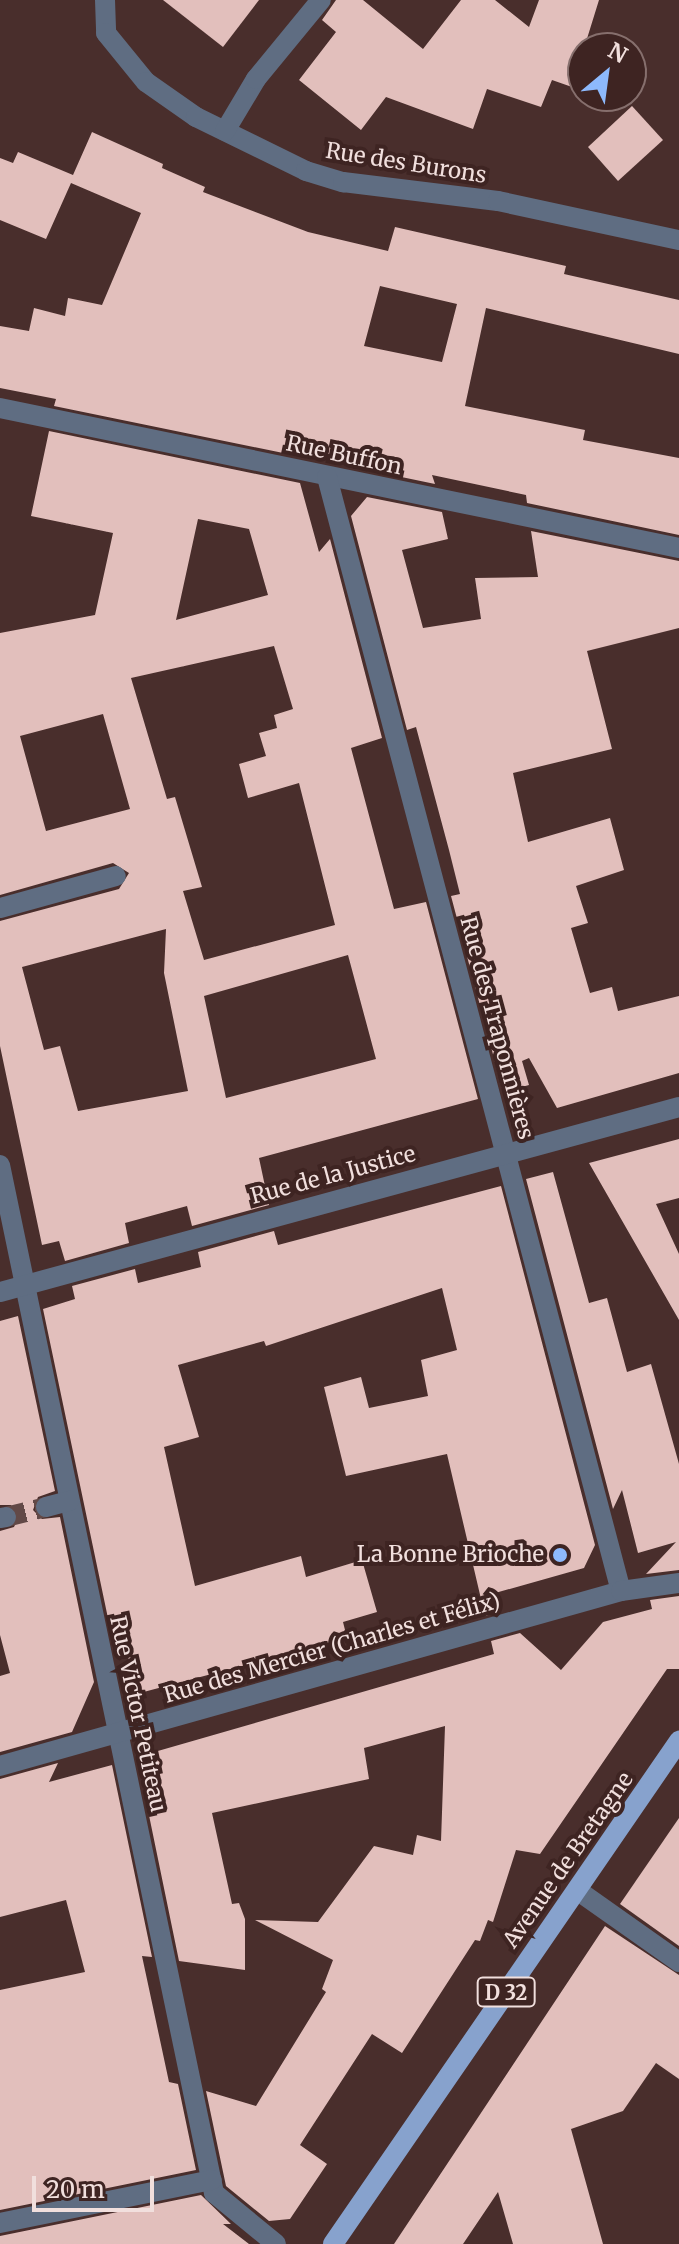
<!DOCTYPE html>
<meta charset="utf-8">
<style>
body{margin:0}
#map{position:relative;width:679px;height:2244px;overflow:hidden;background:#492e2c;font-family:Merriweather,serif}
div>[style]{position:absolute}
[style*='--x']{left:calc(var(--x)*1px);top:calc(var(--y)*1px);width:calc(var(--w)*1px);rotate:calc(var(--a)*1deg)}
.building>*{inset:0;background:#e2bfbc}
.minor-tunnel>*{height:20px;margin-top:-10px;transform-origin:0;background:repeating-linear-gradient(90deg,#624947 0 20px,transparent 0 30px)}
.minor>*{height:20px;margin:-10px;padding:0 10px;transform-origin:10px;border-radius:10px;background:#5f6d82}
.major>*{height:20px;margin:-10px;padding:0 10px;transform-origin:10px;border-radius:10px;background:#87a2cd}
.dots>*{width:22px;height:22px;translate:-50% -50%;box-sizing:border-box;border:4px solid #3e2422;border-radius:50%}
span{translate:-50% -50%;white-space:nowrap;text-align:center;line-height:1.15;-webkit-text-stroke:8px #3e2422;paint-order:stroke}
.shield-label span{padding:2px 6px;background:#3e2422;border:2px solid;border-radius:6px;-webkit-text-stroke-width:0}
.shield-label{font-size:20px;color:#f1dfdd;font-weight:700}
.street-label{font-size:22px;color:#f1dfdd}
.poi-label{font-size:22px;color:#f1dfdd}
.right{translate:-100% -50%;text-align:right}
.north{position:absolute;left:567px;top:32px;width:80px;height:80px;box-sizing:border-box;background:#3e2422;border:2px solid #866f6d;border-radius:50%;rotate:29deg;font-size:22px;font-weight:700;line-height:32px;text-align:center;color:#f1dfdd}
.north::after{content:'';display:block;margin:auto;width:28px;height:36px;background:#8db9fc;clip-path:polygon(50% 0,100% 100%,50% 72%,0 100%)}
.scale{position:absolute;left:32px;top:2176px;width:122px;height:36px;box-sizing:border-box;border:4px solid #f1dfdd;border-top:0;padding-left:10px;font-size:24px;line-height:28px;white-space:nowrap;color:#f1dfdd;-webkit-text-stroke:6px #3e2422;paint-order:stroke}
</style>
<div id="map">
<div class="building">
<div style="clip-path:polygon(163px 0,259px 0,223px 47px)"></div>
<div style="clip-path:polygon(336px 0,363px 0,423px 49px,461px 0,495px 0,529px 27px,539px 0,599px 0,572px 87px,552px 80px,541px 107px,487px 89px,473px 129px,386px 97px,361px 130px,299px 80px,336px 32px,322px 20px)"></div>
<div style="clip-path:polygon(632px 106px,663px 140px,618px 181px,588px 147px)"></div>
<div style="clip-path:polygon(evenodd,92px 132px,163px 164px,162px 168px,205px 187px,203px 192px,308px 232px,388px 251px,395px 227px,566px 266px,564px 274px,679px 300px,679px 354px,486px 308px,465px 406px,585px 430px,583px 440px,679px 458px,679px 535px,527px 503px,526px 495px,432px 475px,435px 484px,387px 474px,393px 467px,290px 446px,293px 455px,54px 406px,56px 399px,0 388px,0 326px,29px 331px,34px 308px,65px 316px,68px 298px,102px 305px,141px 213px,71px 183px,46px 239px,0 220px,0 158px,13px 163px,18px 152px,73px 175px,92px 132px,380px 286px,457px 304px,442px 362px,364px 346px,380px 286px)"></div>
<div style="clip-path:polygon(evenodd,49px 431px,300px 483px,319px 552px,330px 539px,382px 738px,351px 748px,394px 909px,426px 902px,478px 1099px,259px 1158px,269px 1205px,192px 1226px,187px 1206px,125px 1223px,129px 1243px,65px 1261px,59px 1241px,42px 1245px,0 1046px,0 921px,119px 889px,129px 873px,113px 863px,0 895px,0 633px,95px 615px,113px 533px,31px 516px,49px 431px,198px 519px,249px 529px,268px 595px,176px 620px,198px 519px,49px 431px,274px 646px,293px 709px,274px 715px,277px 728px,259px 733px,266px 756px,239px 764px,248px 798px,299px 783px,335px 925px,204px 960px,183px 891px,202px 887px,175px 797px,167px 799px,131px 678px,274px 646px,49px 431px,103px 714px,130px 809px,46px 831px,20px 736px,103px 714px,49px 431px,166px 929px,164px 973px,188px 1091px,78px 1111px,60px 1046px,44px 1050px,22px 967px,166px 929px,49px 431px,348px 955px,376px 1059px,226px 1098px,204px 996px,348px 955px)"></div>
<div style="clip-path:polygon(367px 497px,442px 512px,448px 539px,402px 550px,423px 628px,481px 619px,475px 578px,538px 577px,531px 531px,679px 561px,679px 628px,587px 651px,612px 749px,513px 773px,528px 842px,610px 818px,624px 870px,576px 886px,588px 923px,571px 928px,590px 993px,612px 987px,618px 1011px,679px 996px,679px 1073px,557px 1108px,529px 1058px,522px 1061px,529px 1085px,503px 1092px,451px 896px,460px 894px,449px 850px,416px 727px,407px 730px,351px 516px)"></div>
<div style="clip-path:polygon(679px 1139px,679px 1198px,656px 1204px,679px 1254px,679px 1320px,589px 1163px)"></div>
<div style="clip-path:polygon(553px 1172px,589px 1303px,607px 1298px,627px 1372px,651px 1364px,679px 1464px,679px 1570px,646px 1574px,676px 1542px,638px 1553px,622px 1490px,613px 1509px,526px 1179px)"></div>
<div style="clip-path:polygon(501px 1186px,595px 1545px,584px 1568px,481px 1597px,497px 1612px,485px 1616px,447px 1454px,346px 1476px,324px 1387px,361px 1377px,369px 1408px,428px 1396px,421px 1360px,457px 1350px,442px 1288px,266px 1346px,264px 1341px,178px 1365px,199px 1437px,164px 1447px,195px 1586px,301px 1556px,306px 1577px,362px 1560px,377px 1612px,343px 1622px,347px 1638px,136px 1694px,121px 1623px,113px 1642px,43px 1309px,75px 1299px,72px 1286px,135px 1269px,138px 1283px,201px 1267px,198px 1252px,274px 1231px,278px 1245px)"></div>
<div style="clip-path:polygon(18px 1316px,55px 1491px,38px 1497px,33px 1510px,42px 1519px,60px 1517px,94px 1682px,72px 1732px,0 1752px,0 1676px,10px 1673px,0 1635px,0 1531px,14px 1527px,19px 1516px,11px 1505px,0 1505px,0 1321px)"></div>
<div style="clip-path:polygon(679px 1596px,679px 1669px,667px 1669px,540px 1854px,516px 1850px,493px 1922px,488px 1920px,480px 1941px,475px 1940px,402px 2053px,372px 2034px,300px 2145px,327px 2164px,290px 2219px,269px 2221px,226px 2186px,206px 2091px,256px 2106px,326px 1992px,322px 1989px,333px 1960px,255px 1920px,318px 1922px,374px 1846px,413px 1855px,417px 1835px,441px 1841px,445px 1726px,364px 1748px,369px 1779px,212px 1813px,232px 1904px,239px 1903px,245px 1919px,245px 1970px,179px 1961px,137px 1757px,494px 1654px,491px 1641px,520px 1633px,561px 1670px,603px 1622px,652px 1609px,650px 1600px)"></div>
<div style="clip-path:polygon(58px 1763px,49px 1782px,112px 1765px,152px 1957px,142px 1956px,169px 2082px,178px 2084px,196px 2170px,0 2210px,0 1990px,85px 1972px,66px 1900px,0 1917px,0 1779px)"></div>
<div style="clip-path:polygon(679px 1818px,679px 1946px,620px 1904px)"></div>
<div style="clip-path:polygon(605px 1926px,679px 1975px,679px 2079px,656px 2063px,623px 2111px,571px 2129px,603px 2244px,513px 2244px,498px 2192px,463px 2244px,394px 2244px)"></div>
<div style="clip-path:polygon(201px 2195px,231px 2224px,223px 2224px,249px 2244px,0 2244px,0 2236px)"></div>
</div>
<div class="minor-tunnel">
<div style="--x:6;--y:1517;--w:41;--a:-14"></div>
</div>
<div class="minor">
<div style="--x:105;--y:0;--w:33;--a:88"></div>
<div style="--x:106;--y:33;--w:63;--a:50.8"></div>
<div style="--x:146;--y:82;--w:61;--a:35"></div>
<div style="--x:196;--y:117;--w:123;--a:26.1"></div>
<div style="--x:306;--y:171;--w:39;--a:17"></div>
<div style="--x:343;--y:182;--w:156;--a:7"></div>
<div style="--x:498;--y:201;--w:185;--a:12.2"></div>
<div style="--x:225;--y:131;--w:61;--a:-59.2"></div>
<div style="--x:256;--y:79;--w:102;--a:-50.6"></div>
<div style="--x:0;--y:408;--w:693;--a:11.65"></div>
<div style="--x:327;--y:477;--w:1152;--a:75.22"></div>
<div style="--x:0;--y:908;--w:120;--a:-15.4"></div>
<div style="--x:0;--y:1165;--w:1050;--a:78.24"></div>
<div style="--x:214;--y:2193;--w:80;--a:39.4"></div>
<div style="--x:0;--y:1292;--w:704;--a:-15.24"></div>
<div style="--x:46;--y:1507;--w:24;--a:-15"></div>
<div style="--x:0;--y:1518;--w:6;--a:-9"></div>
<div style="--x:0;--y:1766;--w:645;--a:-15.74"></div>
<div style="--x:621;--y:1591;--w:59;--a:-7.9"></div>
<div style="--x:577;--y:1890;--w:125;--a:35.2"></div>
<div style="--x:0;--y:2223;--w:216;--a:-11.5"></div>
</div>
<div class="major">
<div style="--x:333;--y:2244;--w:611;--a:-55.48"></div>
</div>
<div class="dots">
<div style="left:560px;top:1555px;background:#8db9fc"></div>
</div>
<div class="shield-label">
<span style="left:506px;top:1992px">D 32</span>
</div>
<div class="street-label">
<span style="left:406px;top:163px;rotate:9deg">Rue des Burons</span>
<span style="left:344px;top:455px;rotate:12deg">Rue Buffon</span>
<span style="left:497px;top:1028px;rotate:75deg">Rue des Traponnières</span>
<span style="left:333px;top:1175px;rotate:-15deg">Rue de la Justice</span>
<span style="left:332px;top:1648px;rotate:-16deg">Rue des Mercier (Charles et Félix)</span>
<span style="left:138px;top:1714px;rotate:78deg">Rue Victor Petiteau</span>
<span style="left:568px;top:1860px;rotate:-55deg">Avenue de Bretagne</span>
</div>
<div class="poi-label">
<span class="right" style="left:544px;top:1555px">La Bonne Brioche</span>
</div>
<div class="north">N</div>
<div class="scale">20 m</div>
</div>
